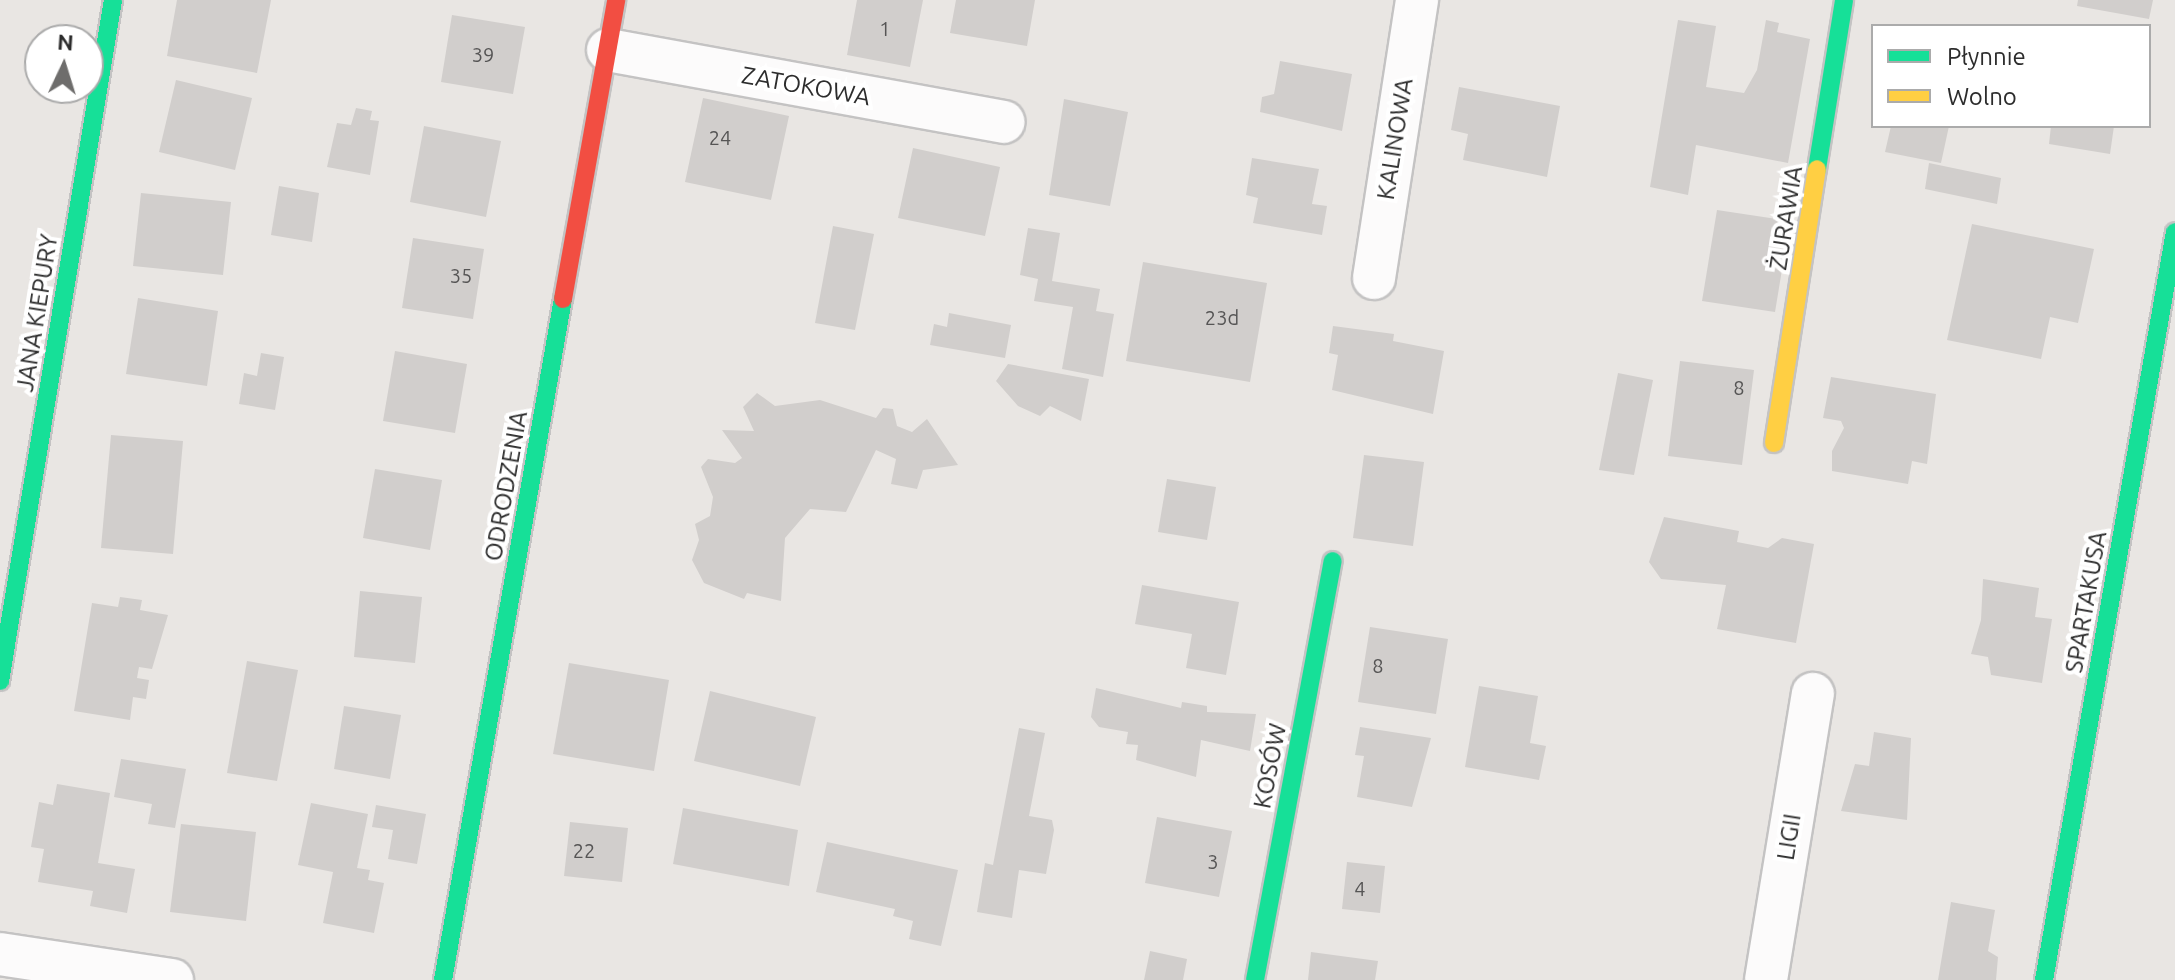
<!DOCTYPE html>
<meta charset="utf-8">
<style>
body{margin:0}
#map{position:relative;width:2175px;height:980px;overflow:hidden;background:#e9e6e3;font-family:Ubuntu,sans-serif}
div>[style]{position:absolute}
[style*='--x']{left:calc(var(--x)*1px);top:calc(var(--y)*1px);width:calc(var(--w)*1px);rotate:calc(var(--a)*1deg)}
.building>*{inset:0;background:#d1cecc}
.roads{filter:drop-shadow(2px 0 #c4c3c3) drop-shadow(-2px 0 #c4c3c3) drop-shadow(0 2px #c4c3c3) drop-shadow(0 -2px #c4c3c3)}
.street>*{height:42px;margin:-21px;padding:0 21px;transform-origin:21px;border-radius:21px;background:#fcfbfb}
.fast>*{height:18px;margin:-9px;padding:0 9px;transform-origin:9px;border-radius:9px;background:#16e098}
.slow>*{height:18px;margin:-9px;padding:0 9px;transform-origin:9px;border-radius:9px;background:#ffcf43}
.jam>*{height:18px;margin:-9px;padding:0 9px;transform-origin:9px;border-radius:9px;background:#f24e42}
span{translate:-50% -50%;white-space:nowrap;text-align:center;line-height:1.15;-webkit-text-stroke:8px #fff;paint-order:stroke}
.number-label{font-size:20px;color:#565555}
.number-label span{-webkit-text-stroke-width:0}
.street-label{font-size:24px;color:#2c2c2c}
.legend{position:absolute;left:1871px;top:24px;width:280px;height:104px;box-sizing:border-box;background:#fff;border:2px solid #ababab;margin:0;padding:10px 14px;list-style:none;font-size:24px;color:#2c2c2c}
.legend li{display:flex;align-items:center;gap:16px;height:40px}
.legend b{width:40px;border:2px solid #ababab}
.north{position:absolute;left:24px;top:24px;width:80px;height:80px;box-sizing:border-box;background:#fff;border:2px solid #ababab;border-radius:50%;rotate:4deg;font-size:22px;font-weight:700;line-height:32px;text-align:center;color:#2c2c2c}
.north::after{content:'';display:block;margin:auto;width:28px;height:36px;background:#6e6d6c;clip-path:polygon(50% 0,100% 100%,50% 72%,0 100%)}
</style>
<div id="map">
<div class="building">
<div style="clip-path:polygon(177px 0,271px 0,257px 73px,167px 56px)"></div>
<div style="clip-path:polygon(857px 0,923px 0,910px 67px,847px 55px)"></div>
<div style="clip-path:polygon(956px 0,1035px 0,1027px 46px,950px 33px)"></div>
<div style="clip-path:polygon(2078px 0,2153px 0,2149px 19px,2077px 6px)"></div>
<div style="clip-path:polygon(452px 15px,525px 27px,513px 94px,441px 82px)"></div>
<div style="clip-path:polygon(1678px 20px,1716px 26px,1706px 87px,1744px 93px,1757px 70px,1766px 20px,1779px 23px,1777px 32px,1810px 39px,1788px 163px,1696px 145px,1688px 195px,1650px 187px)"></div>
<div style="clip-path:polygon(1280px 61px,1352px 74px,1342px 131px,1260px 112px,1262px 97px,1274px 94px)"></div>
<div style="clip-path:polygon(176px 80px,252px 98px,235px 170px,159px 152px)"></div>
<div style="clip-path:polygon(1459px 87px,1560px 106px,1547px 177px,1463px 160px,1468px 134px,1451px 130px)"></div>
<div style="clip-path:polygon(703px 98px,789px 116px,771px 200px,685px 182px)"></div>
<div style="clip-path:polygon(1064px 99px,1128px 112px,1110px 206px,1049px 195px)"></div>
<div style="clip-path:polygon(356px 108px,372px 111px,370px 120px,379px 121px,370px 175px,327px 167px,337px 123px,351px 125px)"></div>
<div style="clip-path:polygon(424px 126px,501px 141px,486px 217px,410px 202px)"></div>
<div style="clip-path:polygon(1891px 126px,1949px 126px,1941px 163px,1885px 152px)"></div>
<div style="clip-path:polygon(2051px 126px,2114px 126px,2110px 154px,2049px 144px)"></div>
<div style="clip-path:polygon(913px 148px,1000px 167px,985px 236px,898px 218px)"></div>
<div style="clip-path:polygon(1252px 158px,1319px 169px,1312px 204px,1327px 206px,1322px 235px,1253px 223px,1258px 198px,1246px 195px)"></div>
<div style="clip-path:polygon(1929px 163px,2001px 178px,1997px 204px,1925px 189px)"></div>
<div style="clip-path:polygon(279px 186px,319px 193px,312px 242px,271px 235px)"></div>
<div style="clip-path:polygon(141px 193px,231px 202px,223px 275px,133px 266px)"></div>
<div style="clip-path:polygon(1717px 210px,1790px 221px,1775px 312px,1702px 301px)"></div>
<div style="clip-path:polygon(1972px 224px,2094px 249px,2078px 323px,2050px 317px,2041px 359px,1947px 340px)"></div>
<div style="clip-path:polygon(833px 226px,874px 234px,855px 330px,815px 323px)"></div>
<div style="clip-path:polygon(1028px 228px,1060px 233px,1052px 281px,1100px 289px,1096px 311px,1114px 314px,1103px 377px,1062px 369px,1073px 307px,1034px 301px,1038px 279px,1020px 275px)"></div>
<div style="clip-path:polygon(413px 238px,484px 249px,473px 319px,402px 308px)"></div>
<div style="clip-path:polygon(1143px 262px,1267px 283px,1250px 382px,1126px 361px)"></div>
<div style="clip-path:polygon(138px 298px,218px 311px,207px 386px,126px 374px)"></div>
<div style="clip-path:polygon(949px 313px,1011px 325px,1005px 358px,930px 345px,934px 324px,947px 327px)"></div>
<div style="clip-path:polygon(1333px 326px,1394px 334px,1393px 341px,1444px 351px,1433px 414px,1332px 390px,1338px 355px,1329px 353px)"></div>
<div style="clip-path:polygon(395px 351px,467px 364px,455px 433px,383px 421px)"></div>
<div style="clip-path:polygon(261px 353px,284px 357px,275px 410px,239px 404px,244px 373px,257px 376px)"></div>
<div style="clip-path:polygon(1680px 361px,1754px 370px,1742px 465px,1668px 456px)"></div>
<div style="clip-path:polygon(1008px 364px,1089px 379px,1081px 421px,1050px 406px,1040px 416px,1018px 406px,996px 381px)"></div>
<div style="clip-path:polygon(1618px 373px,1653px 380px,1634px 475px,1599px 470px)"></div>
<div style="clip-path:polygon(1831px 377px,1936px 394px,1927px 464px,1912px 461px,1908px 484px,1832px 471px,1832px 451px,1844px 428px,1841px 421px,1823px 418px)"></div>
<div style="clip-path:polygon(757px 393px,775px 406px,820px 400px,876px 418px,883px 408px,893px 409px,897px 426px,912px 432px,927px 419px,958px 465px,923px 470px,917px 489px,891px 484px,896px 459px,876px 450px,846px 512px,810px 509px,785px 538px,781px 601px,747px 593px,744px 599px,704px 583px,692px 560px,699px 540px,695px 524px,710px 516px,713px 497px,701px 467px,708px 459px,735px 463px,742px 458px,722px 430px,754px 431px,743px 407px)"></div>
<div style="clip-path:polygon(111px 435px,183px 441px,173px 554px,101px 548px)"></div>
<div style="clip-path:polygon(1364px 455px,1424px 462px,1413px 546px,1353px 538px)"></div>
<div style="clip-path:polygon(375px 469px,442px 480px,430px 550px,363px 538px)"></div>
<div style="clip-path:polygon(1167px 479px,1216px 487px,1207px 540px,1158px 532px)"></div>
<div style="clip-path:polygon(1664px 517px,1739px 531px,1737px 542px,1768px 548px,1782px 538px,1814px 544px,1796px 643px,1717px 629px,1726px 585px,1661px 579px,1649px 562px)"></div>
<div style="clip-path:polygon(1983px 579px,2039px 588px,2035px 617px,2052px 619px,2042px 683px,1991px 675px,1988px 657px,1971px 654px,1981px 620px)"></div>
<div style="clip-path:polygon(1142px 585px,1239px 602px,1226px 675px,1186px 668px,1192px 634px,1135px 624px)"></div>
<div style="clip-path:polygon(360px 591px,422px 597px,415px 663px,354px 657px)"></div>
<div style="clip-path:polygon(120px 597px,142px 600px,140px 610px,168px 615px,152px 669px,139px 667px,137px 678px,149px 680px,146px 699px,133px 697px,130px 720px,74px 711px,92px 603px,118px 607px)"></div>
<div style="clip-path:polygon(1370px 627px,1448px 639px,1436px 714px,1358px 702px)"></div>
<div style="clip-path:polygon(247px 661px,298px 670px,277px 781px,227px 773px)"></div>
<div style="clip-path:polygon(569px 663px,669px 680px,654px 771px,553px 754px)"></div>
<div style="clip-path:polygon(1479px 686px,1538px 696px,1530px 743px,1546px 746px,1539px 780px,1465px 767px)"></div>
<div style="clip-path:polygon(1096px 688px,1181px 708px,1182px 702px,1207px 706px,1207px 712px,1256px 714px,1250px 751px,1201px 740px,1196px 777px,1136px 760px,1138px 745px,1126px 744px,1128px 732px,1099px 727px,1091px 717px)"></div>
<div style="clip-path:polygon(710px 691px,816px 717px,800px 786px,694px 761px)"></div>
<div style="clip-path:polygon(344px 706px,401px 715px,390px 779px,334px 769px)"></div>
<div style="clip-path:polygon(1360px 727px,1431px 738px,1412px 807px,1357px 797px,1364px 756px,1355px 755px)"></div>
<div style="clip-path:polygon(1019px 728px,1045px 733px,1029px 816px,1052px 820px,1054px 830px,1046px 874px,1019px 870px,1012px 918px,977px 912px,985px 863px,993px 865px)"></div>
<div style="clip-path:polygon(1874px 732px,1911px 738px,1907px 820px,1841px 811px,1855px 764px,1869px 766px)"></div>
<div style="clip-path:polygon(121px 759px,186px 769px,175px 828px,148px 824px,152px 804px,114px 797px)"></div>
<div style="clip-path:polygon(57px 784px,110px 793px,98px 863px,135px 869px,127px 913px,90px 906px,93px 891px,38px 882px,44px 849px,31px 847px,39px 802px,53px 805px)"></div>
<div style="clip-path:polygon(311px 803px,368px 814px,357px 868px,370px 870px,368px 880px,384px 883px,374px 933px,323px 923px,333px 872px,298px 865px)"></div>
<div style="clip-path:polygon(376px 805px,426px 814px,417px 864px,388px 859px,393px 830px,372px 827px)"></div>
<div style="clip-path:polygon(683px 808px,798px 830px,789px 886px,673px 864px)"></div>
<div style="clip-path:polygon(1157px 817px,1232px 831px,1219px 897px,1145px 883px)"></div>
<div style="clip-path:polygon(570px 822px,628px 828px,622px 882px,564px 876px)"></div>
<div style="clip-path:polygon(181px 824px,256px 832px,246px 921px,170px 912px)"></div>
<div style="clip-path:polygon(827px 842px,958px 870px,941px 946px,909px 939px,913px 921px,893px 916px,895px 909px,816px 892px)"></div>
<div style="clip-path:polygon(1347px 862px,1385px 866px,1380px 913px,1342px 909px)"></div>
<div style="clip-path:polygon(1951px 902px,1995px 910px,1988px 951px,1998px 957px,1996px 980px,1938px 980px)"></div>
<div style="clip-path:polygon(1150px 951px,1187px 959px,1183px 980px,1144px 980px)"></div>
<div style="clip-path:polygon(1311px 952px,1378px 961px,1375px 980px,1308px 980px)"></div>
</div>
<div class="roads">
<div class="street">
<div style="--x:608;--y:50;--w:402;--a:10.3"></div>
<div style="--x:1374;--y:278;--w:281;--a:-81.2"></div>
<div style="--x:0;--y:954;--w:174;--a:8.6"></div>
<div style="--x:1766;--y:980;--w:290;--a:-80.7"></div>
</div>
<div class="fast">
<div style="--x:1817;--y:169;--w:171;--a:-80.9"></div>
<div style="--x:0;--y:681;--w:690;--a:-80.58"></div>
<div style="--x:443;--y:980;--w:691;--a:-80.01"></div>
<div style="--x:1255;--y:980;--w:426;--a:-79.5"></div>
<div style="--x:2044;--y:980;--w:759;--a:-80.07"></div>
</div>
<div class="slow">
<div style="--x:1774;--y:443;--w:277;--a:-81.1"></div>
</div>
<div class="jam">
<div style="--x:563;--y:299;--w:304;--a:-79.9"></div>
</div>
</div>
<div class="number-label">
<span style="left:885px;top:28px">1</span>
<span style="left:483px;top:54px">39</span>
<span style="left:720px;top:137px">24</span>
<span style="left:461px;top:275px">35</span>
<span style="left:1222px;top:317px">23d</span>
<span style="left:1739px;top:387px">8</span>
<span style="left:1378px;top:665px">8</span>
<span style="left:584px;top:850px">22</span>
<span style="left:1213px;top:861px">3</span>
<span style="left:1360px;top:888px">4</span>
</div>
<div class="street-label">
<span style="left:806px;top:86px;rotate:10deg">ZATOKOWA</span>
<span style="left:1395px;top:139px;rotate:-81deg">KALINOWA</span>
<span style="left:1786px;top:218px;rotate:-81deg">ŻURAWIA</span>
<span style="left:37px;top:313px;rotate:-81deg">JANA KIEPURY</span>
<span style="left:506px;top:486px;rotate:-80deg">ODRODZENIA</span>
<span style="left:2086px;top:602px;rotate:-80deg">SPARTAKUSA</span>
<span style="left:1270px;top:766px;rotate:-79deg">KOSÓW</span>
<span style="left:1789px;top:837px;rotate:-81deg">LIGII</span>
</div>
<ul class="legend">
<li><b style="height:10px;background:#16e098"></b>Płynnie</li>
<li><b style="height:10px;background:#ffcf43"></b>Wolno</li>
</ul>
<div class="north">N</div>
</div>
